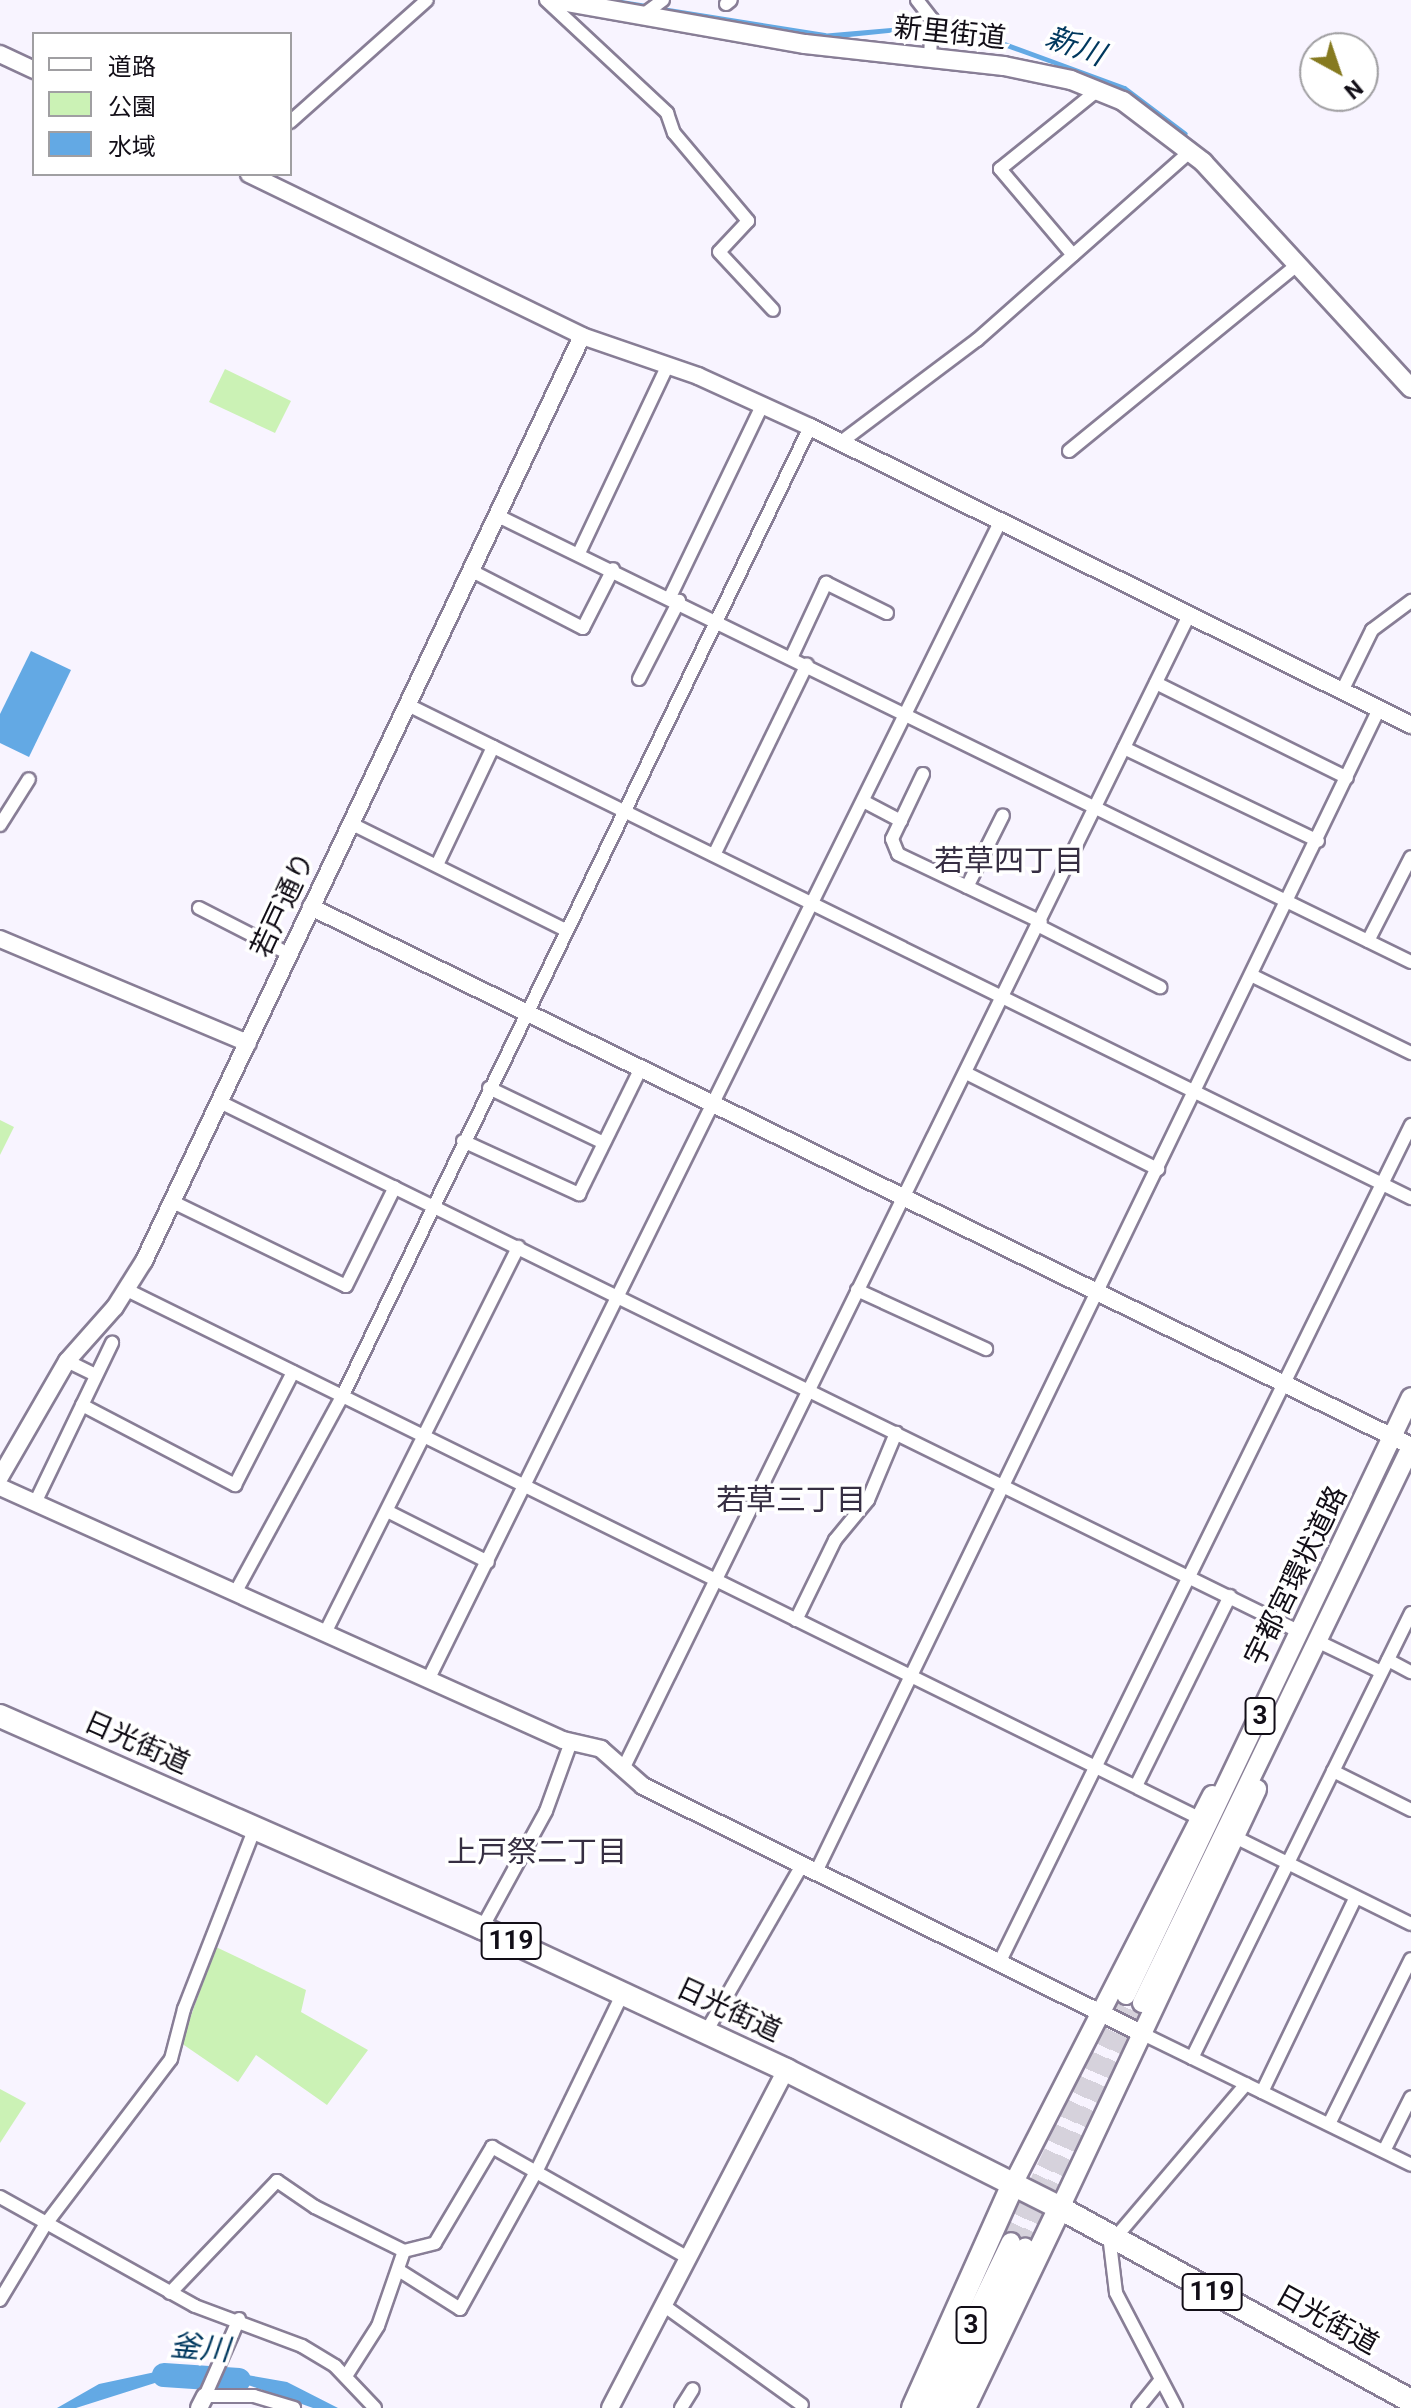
<!DOCTYPE html>
<meta charset="utf-8">
<style>
body{margin:0}
#map{position:relative;width:1411px;height:2408px;overflow:hidden;background:#f8f4ff;font-family:Roboto,"Noto Sans JP",sans-serif}
div>[style]{position:absolute}
[style*='--x']{left:calc(var(--x)*1px);top:calc(var(--y)*1px);width:calc(var(--w)*1px);rotate:calc(var(--a)*1deg)}
.green>*{inset:0;background:#cbf2b5}
.water>*{inset:0;background:#63a9e4}
.stream>*{height:4px;margin:-2px;padding:0 2px;transform-origin:2px;border-radius:2px;background:#63a9e4}
.river>*{height:24px;margin:-12px;padding:0 12px;transform-origin:12px;border-radius:12px;background:#63a9e4}
.primary-tunnel>*{height:18px;margin-top:-9px;transform-origin:0;background:repeating-linear-gradient(90deg,#d6d2dc 0 18px,transparent 0 27px)}
.roads{filter:drop-shadow(2px 0 #887e96) drop-shadow(-2px 0 #887e96) drop-shadow(0 2px #887e96) drop-shadow(0 -2px #887e96)}
.street>*{height:12px;margin:-6px;padding:0 6px;transform-origin:6px;border-radius:6px;background:#fff}
.secondary>*{height:16px;margin:-8px;padding:0 8px;transform-origin:8px;border-radius:8px;background:#fff}
.primary>*{height:18px;margin:-9px;padding:0 9px;transform-origin:9px;border-radius:9px;background:#fff}
.highway>*{height:22px;margin:-11px;padding:0 11px;transform-origin:11px;border-radius:11px;background:#fff}
span{translate:-50% -50%;white-space:nowrap;text-align:center;line-height:1.15;-webkit-text-stroke:7px #fff;paint-order:stroke}
.shield-label span{padding:2px 6px;background:#fff;border:2px solid;border-radius:6px;-webkit-text-stroke-width:0}
.shield-label{font-size:26px;color:#120e17;font-weight:700}
.street-label{font-size:28px;color:#120e17}
.water-label{font-size:30px;color:#00385e;font-style:italic}
.neighbourhood-label{font-size:30px;color:#362e42}
.legend{position:absolute;left:32px;top:32px;width:260px;height:144px;box-sizing:border-box;background:#fff;border:2px solid #a09fa2;margin:0;padding:10px 14px;list-style:none;font-size:24px;color:#120e17}
.legend li{display:flex;align-items:center;gap:16px;height:40px}
.legend b{width:40px;border:2px solid #a09fa2}
.north{position:absolute;left:1299px;top:32px;width:80px;height:80px;box-sizing:border-box;background:#fff;border:2px solid #a09fa2;border-radius:50%;rotate:140deg;font-size:22px;font-weight:700;line-height:32px;text-align:center;color:#120e17}
.north::after{content:'';display:block;margin:auto;width:28px;height:36px;background:#867a20;clip-path:polygon(50% 0,100% 100%,50% 72%,0 100%)}
</style>
<div id="map">
<div class="green">
<div style="clip-path:polygon(225px 369px,291px 401px,275px 433px,209px 402px)"></div>
<div style="clip-path:polygon(0 1120px,14px 1127px,0 1155px)"></div>
<div style="clip-path:polygon(216px 1947px,306px 1990px,301px 2012px,368px 2050px,327px 2105px,256px 2055px,238px 2082px,181px 2043px)"></div>
<div style="clip-path:polygon(0 2089px,26px 2103px,0 2143px)"></div>
</div>
<div class="water">
<div style="clip-path:polygon(936px 24px,950px 24px,1130px 92px,1197px 143px,1295px 249px,1292px 251px,1197px 149px,1077px 73px,953px 29px,937px 30px)"></div>
<div style="clip-path:polygon(926px 25px,927px 29px,820px 40px,821px 34px)"></div>
<div style="clip-path:polygon(31px 651px,71px 670px,29px 757px,0 743px,0 714px)"></div>
<div style="clip-path:polygon(160px 2371px,200px 2372px,195px 2384px,158px 2382px,76px 2408px,57px 2408px,99px 2384px)"></div>
<div style="clip-path:polygon(224px 2371px,287px 2382px,338px 2408px,313px 2408px,248px 2385px,216px 2385px)"></div>
</div>
<div class="stream">
<div style="--x:609;--y:0;--w:38;--a:9"></div>
<div style="--x:656;--y:8;--w:171;--a:9.1"></div>
<div style="--x:969;--y:31;--w:166;--a:20.1"></div>
<div style="--x:1125;--y:88;--w:76;--a:37"></div>
</div>
<div class="river">
<div style="--x:164;--y:2375;--w:75;--a:3.8"></div>
</div>
<div class="primary-tunnel">
<div style="--x:1011;--y:2242;--w:272;--a:-65"></div>
<div style="--x:1025;--y:2248;--w:272;--a:-64.5"></div>
</div>
<div class="roads">
<div class="street">
<div style="--x:546;--y:0;--w:166;--a:43"></div>
<div style="--x:667;--y:113;--w:21;--a:71"></div>
<div style="--x:674;--y:133;--w:115;--a:49.9"></div>
<div style="--x:748;--y:221;--w:42;--a:133.1"></div>
<div style="--x:719;--y:252;--w:79;--a:47"></div>
<div style="--x:917;--y:0;--w:24;--a:52"></div>
<div style="--x:932;--y:19;--w:39;--a:93"></div>
<div style="--x:726;--y:4;--w:6;--a:-39"></div>
<div style="--x:643;--y:15;--w:25;--a:-37"></div>
<div style="--x:290;--y:122;--w:183;--a:-41.7"></div>
<div style="--x:1073;--y:255;--w:113;--a:-130.3"></div>
<div style="--x:1000;--y:169;--w:126;--a:-38.9"></div>
<div style="--x:841;--y:442;--w:170;--a:-36.9"></div>
<div style="--x:977;--y:340;--w:286;--a:-41.5"></div>
<div style="--x:1069;--y:451;--w:296;--a:-39.2"></div>
<div style="--x:496;--y:515;--w:1018;--a:26.04"></div>
<div style="--x:579;--y:553;--w:208;--a:-64.7"></div>
<div style="--x:470;--y:570;--w:127;--a:27.2"></div>
<div style="--x:583;--y:628;--w:66;--a:-63"></div>
<div style="--x:670;--y:597;--w:214;--a:-64.3"></div>
<div style="--x:792;--y:656;--w:81;--a:-65"></div>
<div style="--x:826;--y:583;--w:68;--a:26.2"></div>
<div style="--x:639;--y:679;--w:88;--a:-62.9"></div>
<div style="--x:1156;--y:683;--w:213;--a:26.4"></div>
<div style="--x:1342;--y:691;--w:68;--a:-63.8"></div>
<div style="--x:1372;--y:630;--w:49;--a:-36.6"></div>
<div style="--x:406;--y:704;--w:1120;--a:26.18"></div>
<div style="--x:1124;--y:748;--w:215;--a:25.6"></div>
<div style="--x:923;--y:774;--w:72;--a:115.5"></div>
<div style="--x:892;--y:839;--w:16;--a:68"></div>
<div style="--x:898;--y:854;--w:158;--a:25.4"></div>
<div style="--x:863;--y:801;--w:43;--a:27.8"></div>
<div style="--x:350;--y:823;--w:241;--a:26.4"></div>
<div style="--x:0;--y:825;--w:54;--a:-57.8"></div>
<div style="--x:714;--y:855;--w:212;--a:-64"></div>
<div style="--x:437;--y:865;--w:131;--a:-64.6"></div>
<div style="--x:967;--y:887;--w:80;--a:-63.4"></div>
<div style="--x:199;--y:908;--w:101;--a:27.1"></div>
<div style="--x:1039;--y:926;--w:136;--a:26.8"></div>
<div style="--x:1368;--y:941;--w:94;--a:-62.9"></div>
<div style="--x:1253;--y:976;--w:176;--a:26"></div>
<div style="--x:966;--y:1073;--w:215;--a:26.6"></div>
<div style="--x:489;--y:1088;--w:127;--a:25.6"></div>
<div style="--x:220;--y:1102;--w:1203;--a:26.14"></div>
<div style="--x:463;--y:1141;--w:128;--a:24.6"></div>
<div style="--x:579;--y:1194;--w:140;--a:-63.8"></div>
<div style="--x:173;--y:1202;--w:192;--a:25.9"></div>
<div style="--x:346;--y:1286;--w:110;--a:-63.7"></div>
<div style="--x:127;--y:1290;--w:1193;--a:26.22"></div>
<div style="--x:857;--y:1290;--w:142;--a:24.6"></div>
<div style="--x:67;--y:1361;--w:32;--a:26"></div>
<div style="--x:82;--y:1405;--w:173;--a:27.6"></div>
<div style="--x:235;--y:1485;--w:127;--a:-62.8"></div>
<div style="--x:35;--y:1503;--w:178;--a:-64.3"></div>
<div style="--x:387;--y:1511;--w:113;--a:26.8"></div>
<div style="--x:235;--y:1593;--w:223;--a:-61.4"></div>
<div style="--x:342;--y:1397;--w:1077;--a:-64.24"></div>
<div style="--x:796;--y:1620;--w:89;--a:-64"></div>
<div style="--x:835;--y:1540;--w:52;--a:-50.5"></div>
<div style="--x:868;--y:1500;--w:73;--a:-67.3"></div>
<div style="--x:325;--y:1633;--w:432;--a:-63.4"></div>
<div style="--x:1317;--y:1641;--w:71;--a:25.8"></div>
<div style="--x:1388;--y:1660;--w:26;--a:28"></div>
<div style="--x:428;--y:1680;--w:1294;--a:-63.71"></div>
<div style="--x:623;--y:1769;--w:1285;--a:-63.87"></div>
<div style="--x:1333;--y:1771;--w:87;--a:26.6"></div>
<div style="--x:1136;--y:1786;--w:212;--a:-63.7"></div>
<div style="--x:1237;--y:1838;--w:194;--a:26.3"></div>
<div style="--x:816;--y:1872;--w:1292;--a:-64.17"></div>
<div style="--x:482;--y:1928;--w:133;--a:-61.3"></div>
<div style="--x:546;--y:1811;--w:73;--a:-70.1"></div>
<div style="--x:999;--y:1963;--w:934;--a:-63.82"></div>
<div style="--x:706;--y:2032;--w:193;--a:-60.1"></div>
<div style="--x:1145;--y:2035;--w:296;--a:26"></div>
<div style="--x:1192;--y:2058;--w:496;--a:-63.8"></div>
<div style="--x:1262;--y:2092;--w:216;--a:-64.3"></div>
<div style="--x:1329;--y:2124;--w:184;--a:-63.6"></div>
<div style="--x:1384;--y:2151;--w:60;--a:-63.4"></div>
<div style="--x:0;--y:2197;--w:223;--a:29.2"></div>
<div style="--x:195;--y:2306;--w:114;--a:20.5"></div>
<div style="--x:302;--y:2346;--w:39;--a:31"></div>
<div style="--x:335;--y:2366;--w:58;--a:46.4"></div>
<div style="--x:1109;--y:2235;--w:58;--a:83.1"></div>
<div style="--x:1116;--y:2293;--w:130;--a:62.4"></div>
<div style="--x:1115;--y:2238;--w:202;--a:-49.6"></div>
<div style="--x:404;--y:2251;--w:32;--a:-14"></div>
<div style="--x:435;--y:2243;--w:112;--a:-59.3"></div>
<div style="--x:492;--y:2147;--w:225;--a:29.5"></div>
<div style="--x:400;--y:2271;--w:71;--a:32.3"></div>
<div style="--x:460;--y:2309;--w:159;--a:-61"></div>
<div style="--x:537;--y:2170;--w:197;--a:-64.1"></div>
<div style="--x:170;--y:2293;--w:155;--a:-46.3"></div>
<div style="--x:277;--y:2181;--w:46;--a:34.4"></div>
<div style="--x:315;--y:2207;--w:99;--a:26.3"></div>
<div style="--x:404;--y:2251;--w:79;--a:109.1"></div>
<div style="--x:378;--y:2326;--w:59;--a:122.6"></div>
<div style="--x:0;--y:2300;--w:87;--a:-59"></div>
<div style="--x:45;--y:2225;--w:208;--a:-52.8"></div>
<div style="--x:171;--y:2059;--w:52;--a:-75.4"></div>
<div style="--x:184;--y:2009;--w:194;--a:-68.6"></div>
<div style="--x:663;--y:2305;--w:171;--a:35.7"></div>
<div style="--x:239;--y:2319;--w:84;--a:113.8"></div>
<div style="--x:205;--y:2396;--w:49;--a:0"></div>
<div style="--x:254;--y:2396;--w:42;--a:16.7"></div>
<div style="--x:681;--y:2408;--w:22;--a:-58"></div>
<div style="--x:1138;--y:2408;--w:35;--a:-51"></div>
</div>
<div class="secondary">
<div style="--x:0;--y:54;--w:38;--a:25"></div>
<div style="--x:249;--y:174;--w:370;--a:25.9"></div>
<div style="--x:582;--y:336;--w:123;--a:19"></div>
<div style="--x:698;--y:376;--w:123;--a:24.5"></div>
<div style="--x:810;--y:427;--w:671;--a:26.37"></div>
<div style="--x:311;--y:907;--w:1225;--a:26.1"></div>
<div style="--x:0;--y:939;--w:269;--a:22.8"></div>
<div style="--x:0;--y:1477;--w:134;--a:-60"></div>
<div style="--x:67;--y:1361;--w:72;--a:-48.4"></div>
<div style="--x:115;--y:1307;--w:54;--a:-57.8"></div>
<div style="--x:144;--y:1261;--w:1023;--a:-64.66"></div>
<div style="--x:0;--y:1487;--w:617;--a:24.2"></div>
<div style="--x:563;--y:1740;--w:39;--a:13"></div>
<div style="--x:601;--y:1749;--w:56;--a:41.4"></div>
<div style="--x:643;--y:1786;--w:560;--a:26.38"></div>
<div style="--x:199;--y:2408;--w:13;--a:-63"></div>
<div style="--x:610;--y:2408;--w:381;--a:-62.5"></div>
</div>
<div class="primary">
<div style="--x:555;--y:0;--w:254;--a:10"></div>
<div style="--x:805;--y:44;--w:200;--a:6.3"></div>
<div style="--x:1004;--y:66;--w:68;--a:11.8"></div>
<div style="--x:1071;--y:80;--w:56;--a:22"></div>
<div style="--x:1123;--y:101;--w:101;--a:37.3"></div>
<div style="--x:1203;--y:162;--w:307;--a:47.4"></div>
<div style="--x:1126;--y:1995;--w:662;--a:-64.52"></div>
<div style="--x:1142;--y:2003;--w:618;--a:-64.18"></div>
<div style="--x:1013;--y:2184;--w:437;--a:-62.9"></div>
<div style="--x:1060;--y:2208;--w:463;--a:-64.8"></div>
<div style="--x:931;--y:2408;--w:184;--a:-64.3"></div>
<div style="--x:948;--y:2408;--w:178;--a:-64.3"></div>
</div>
<div class="highway">
<div style="--x:0;--y:1716;--w:527;--a:23.74"></div>
<div style="--x:482;--y:1928;--w:336;--a:25"></div>
<div style="--x:786;--y:2070;--w:307;--a:26.7"></div>
<div style="--x:1060;--y:2208;--w:401;--a:28.8"></div>
<div style="--x:913;--y:2408;--w:245;--a:-65.9"></div>
<div style="--x:964;--y:2408;--w:222;--a:-64.4"></div>
</div>
</div>
<div class="shield-label">
<span style="left:1260px;top:1716px">3</span>
<span style="left:511px;top:1941px">119</span>
<span style="left:1212px;top:2292px">119</span>
<span style="left:971px;top:2325px">3</span>
</div>
<div class="street-label">
<span style="left:950px;top:33px;rotate:6deg">新里街道</span>
<span style="left:283px;top:905px;rotate:-65deg">若戸通り</span>
<span style="left:1296px;top:1576px;rotate:-64deg">宇都宮環状道路</span>
<span style="left:137px;top:1743px;rotate:24deg">日光街道</span>
<span style="left:729px;top:2010px;rotate:25deg">日光街道</span>
<span style="left:1327px;top:2320px;rotate:29deg">日光街道</span>
</div>
<div class="water-label">
<span style="left:1075px;top:46px;rotate:20deg">新川</span>
<span style="left:200px;top:2348px;rotate:5deg">釜川</span>
</div>
<div class="neighbourhood-label">
<span style="left:1009px;top:861px">若草四丁目</span>
<span style="left:791px;top:1500px">若草三丁目</span>
<span style="left:537px;top:1852px">上戸祭二丁目</span>
</div>
<ul class="legend">
<li><b style="height:10px;background:#fff"></b>道路</li>
<li><b style="height:22px;background:#cbf2b5"></b>公園</li>
<li><b style="height:22px;background:#63a9e4"></b>水域</li>
</ul>
<div class="north">N</div>
</div>
